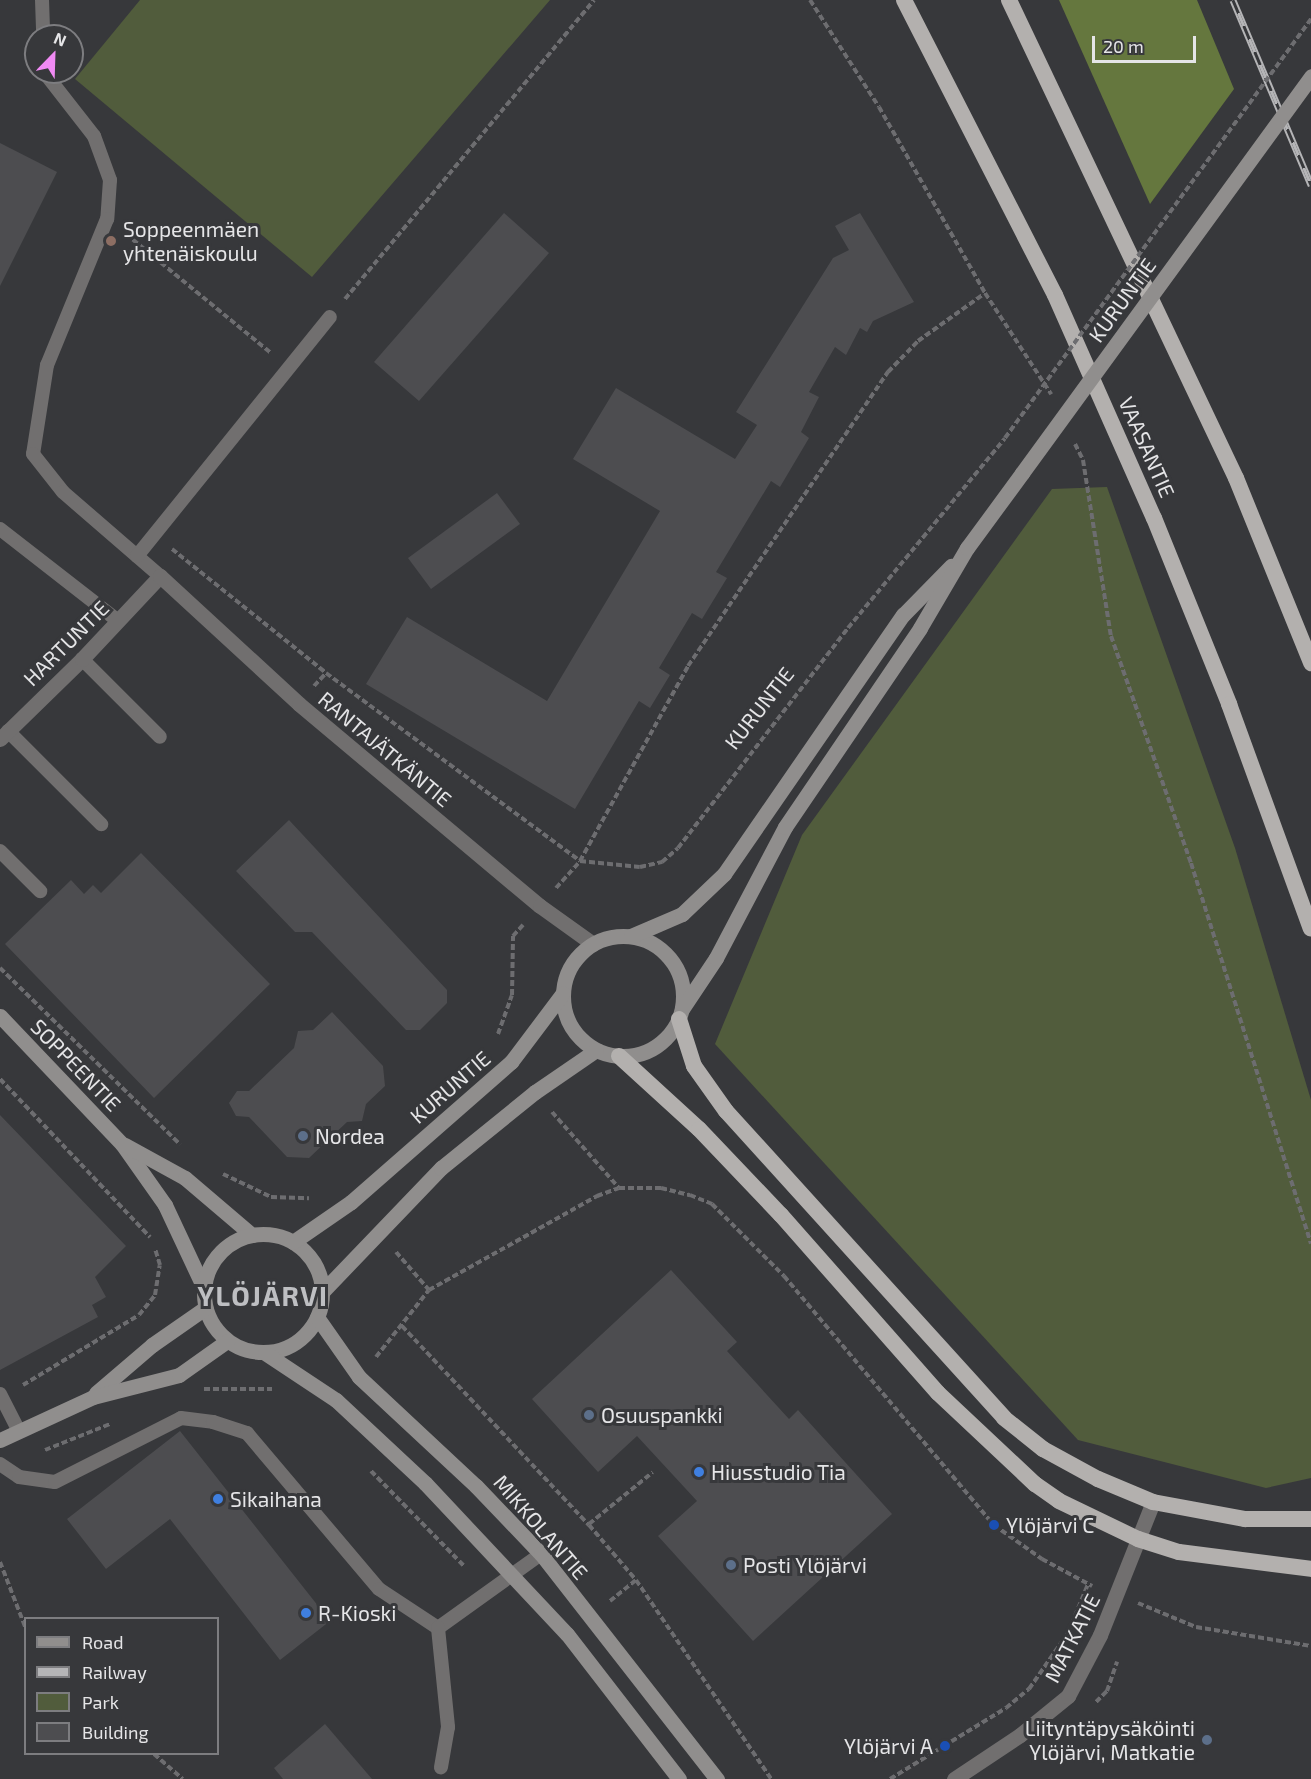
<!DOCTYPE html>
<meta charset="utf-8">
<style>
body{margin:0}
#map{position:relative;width:1311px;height:1779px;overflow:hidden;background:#37383b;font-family:"Exo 2",sans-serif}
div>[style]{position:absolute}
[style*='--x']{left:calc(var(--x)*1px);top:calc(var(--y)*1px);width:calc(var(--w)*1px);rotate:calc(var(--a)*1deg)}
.green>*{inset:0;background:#515c3c}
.forest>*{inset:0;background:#65773e}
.building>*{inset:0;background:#4d4d50}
.path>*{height:4px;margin-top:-2px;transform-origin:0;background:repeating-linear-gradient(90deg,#6d6d70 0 6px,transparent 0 9px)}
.service>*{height:14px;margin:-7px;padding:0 7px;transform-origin:7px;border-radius:7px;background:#716f6f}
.minor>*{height:15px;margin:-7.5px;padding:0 7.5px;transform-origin:7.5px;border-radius:7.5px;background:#716f6f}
.secondary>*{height:15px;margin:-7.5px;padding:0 7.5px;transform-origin:7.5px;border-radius:7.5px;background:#908e8d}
.secondary>.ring{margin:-7.5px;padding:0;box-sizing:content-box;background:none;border:15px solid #908e8d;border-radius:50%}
.trunk>*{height:16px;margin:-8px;padding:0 8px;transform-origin:8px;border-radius:8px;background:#b3b0ae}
.rail>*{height:7px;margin-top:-3.5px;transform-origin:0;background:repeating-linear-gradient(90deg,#37383b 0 14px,#b5b5b7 0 28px);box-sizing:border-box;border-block:2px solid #b5b5b7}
.path-bridge>*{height:4px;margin-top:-2px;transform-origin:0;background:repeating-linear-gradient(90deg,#6d6d70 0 6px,transparent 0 9px)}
.secondary-bridge>*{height:15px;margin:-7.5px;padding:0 7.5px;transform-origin:7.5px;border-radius:7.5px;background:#908e8d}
.dots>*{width:16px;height:16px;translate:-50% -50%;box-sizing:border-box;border:3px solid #37383b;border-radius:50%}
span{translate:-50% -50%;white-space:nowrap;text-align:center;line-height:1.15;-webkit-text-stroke:6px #37383b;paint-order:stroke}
.poi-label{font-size:21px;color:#e5e5e7}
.left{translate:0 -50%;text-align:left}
.right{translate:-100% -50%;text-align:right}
.street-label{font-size:21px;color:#e5e5e7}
.district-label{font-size:27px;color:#bebfc2;font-weight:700;letter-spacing:1.5px}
.legend{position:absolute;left:24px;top:1617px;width:195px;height:138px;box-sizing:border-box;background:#37383b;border:2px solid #7d7d80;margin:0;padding:8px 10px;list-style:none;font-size:18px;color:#e5e5e7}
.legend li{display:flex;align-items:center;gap:12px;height:30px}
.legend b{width:30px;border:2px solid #7d7d80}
.north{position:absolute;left:24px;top:24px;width:60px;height:60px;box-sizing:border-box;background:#37383b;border:2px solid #7d7d80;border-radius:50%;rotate:23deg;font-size:16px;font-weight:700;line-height:24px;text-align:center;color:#e5e5e7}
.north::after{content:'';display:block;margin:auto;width:21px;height:27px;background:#f18af4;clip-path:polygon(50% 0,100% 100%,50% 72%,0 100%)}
.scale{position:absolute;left:1092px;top:36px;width:104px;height:27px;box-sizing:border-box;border:3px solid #e5e5e7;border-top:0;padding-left:8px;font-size:18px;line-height:21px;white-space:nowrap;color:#e5e5e7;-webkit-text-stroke:4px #37383b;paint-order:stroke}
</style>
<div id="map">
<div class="green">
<div style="clip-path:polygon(140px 0,550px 0,312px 277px,75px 79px)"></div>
<div style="clip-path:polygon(1107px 487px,1235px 848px,1311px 1100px,1311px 1478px,1266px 1488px,1078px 1440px,715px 1044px,802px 835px,1052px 489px)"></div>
</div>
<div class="forest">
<div style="clip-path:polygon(1059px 0,1197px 0,1234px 89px,1150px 204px)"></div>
</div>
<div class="building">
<div style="clip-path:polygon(0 143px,57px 172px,0 286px)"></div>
<div style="clip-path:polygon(504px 213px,549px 253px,419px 401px,374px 362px)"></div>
<div style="clip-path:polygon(860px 213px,914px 302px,873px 321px,867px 332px,860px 328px,846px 355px,835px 347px,809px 392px,819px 397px,801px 432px,809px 438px,780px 487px,771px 481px,716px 572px,727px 578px,702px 619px,692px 613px,659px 668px,670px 675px,650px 708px,639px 701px,575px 809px,366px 684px,407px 617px,547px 701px,660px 511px,573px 459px,616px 388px,735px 459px,757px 425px,736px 412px,833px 258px,849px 250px,835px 226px)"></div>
<div style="clip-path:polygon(497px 493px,520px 524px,431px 589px,408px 558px)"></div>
<div style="clip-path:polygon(289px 820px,447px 990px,447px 1003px,420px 1030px,406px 1030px,312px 932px,295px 932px,236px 871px)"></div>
<div style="clip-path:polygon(141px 853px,270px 984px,154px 1098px,5px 944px,71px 880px,84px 894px,93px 885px,101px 893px)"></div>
<div style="clip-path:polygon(332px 1012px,383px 1066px,385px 1086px,366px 1104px,362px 1121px,347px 1122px,309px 1158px,287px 1157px,249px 1117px,236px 1116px,229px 1103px,237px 1091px,249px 1091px,294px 1048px,298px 1031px,313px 1030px)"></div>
<div style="clip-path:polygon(0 1115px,126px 1246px,95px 1277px,106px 1297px,92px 1305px,98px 1317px,0 1370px)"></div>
<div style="clip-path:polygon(671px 1270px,737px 1342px,727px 1351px,789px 1419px,798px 1410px,892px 1514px,753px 1641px,658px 1536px,697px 1501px,637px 1436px,598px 1472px,532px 1399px)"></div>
<div style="clip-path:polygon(180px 1431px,330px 1621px,280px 1660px,170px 1519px,106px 1569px,67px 1519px)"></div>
<div style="clip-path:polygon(325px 1724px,372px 1779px,283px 1779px,274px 1768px)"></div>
</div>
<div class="path">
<div style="--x:810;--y:0;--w:127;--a:57.2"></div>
<div style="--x:879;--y:107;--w:214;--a:60.3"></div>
<div style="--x:985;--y:293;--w:121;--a:56.8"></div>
<div style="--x:126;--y:234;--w:188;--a:39.4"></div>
<div style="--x:345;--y:299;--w:389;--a:-50.2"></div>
<div style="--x:1075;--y:444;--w:18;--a:63"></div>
<div style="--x:1083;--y:460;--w:178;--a:81"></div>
<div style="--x:1111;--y:636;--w:241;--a:70.6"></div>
<div style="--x:1191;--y:863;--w:399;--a:72.5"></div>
<div style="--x:172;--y:549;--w:198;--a:38.8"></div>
<div style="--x:326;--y:673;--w:316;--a:36.5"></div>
<div style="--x:580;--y:861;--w:223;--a:-61"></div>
<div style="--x:688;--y:666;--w:356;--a:-55.8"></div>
<div style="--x:888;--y:372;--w:43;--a:-45.9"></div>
<div style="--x:918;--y:341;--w:82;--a:-35.6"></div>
<div style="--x:314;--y:686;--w:18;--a:-47"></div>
<div style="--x:556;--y:888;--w:36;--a:-48"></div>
<div style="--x:580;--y:861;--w:60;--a:5.7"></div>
<div style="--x:640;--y:867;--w:23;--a:-13"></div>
<div style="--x:662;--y:862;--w:21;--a:-41"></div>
<div style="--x:678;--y:848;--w:278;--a:-52.3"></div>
<div style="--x:848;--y:628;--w:246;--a:-50.4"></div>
<div style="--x:0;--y:968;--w:252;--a:44.4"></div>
<div style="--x:498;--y:1034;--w:41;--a:-70.3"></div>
<div style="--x:512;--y:995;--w:59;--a:-89"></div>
<div style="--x:513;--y:936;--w:15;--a:-48"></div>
<div style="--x:0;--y:1079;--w:218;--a:46.5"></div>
<div style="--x:552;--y:1112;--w:101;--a:48.6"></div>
<div style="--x:223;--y:1174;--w:53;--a:25.6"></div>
<div style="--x:271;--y:1197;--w:38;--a:2"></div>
<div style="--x:396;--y:1252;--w:50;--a:49"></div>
<div style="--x:402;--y:1326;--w:273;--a:46.8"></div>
<div style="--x:589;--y:1525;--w:72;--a:49.5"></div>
<div style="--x:636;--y:1580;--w:240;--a:55.8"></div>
<div style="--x:376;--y:1357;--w:85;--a:-51.7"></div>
<div style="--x:429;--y:1290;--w:193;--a:-29.2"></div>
<div style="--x:597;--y:1196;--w:23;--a:-20"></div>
<div style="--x:619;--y:1188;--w:42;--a:0"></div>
<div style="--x:661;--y:1188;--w:30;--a:14"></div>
<div style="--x:690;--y:1195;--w:24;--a:22"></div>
<div style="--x:712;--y:1204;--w:102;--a:45"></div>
<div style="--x:784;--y:1276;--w:326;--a:49.9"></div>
<div style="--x:994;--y:1525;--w:59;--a:35.3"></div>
<div style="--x:1042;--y:1559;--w:57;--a:28.4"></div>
<div style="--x:23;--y:1385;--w:135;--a:-31.1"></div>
<div style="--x:139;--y:1315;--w:26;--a:-51"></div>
<div style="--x:155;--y:1295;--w:30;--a:-81"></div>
<div style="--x:160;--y:1265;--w:17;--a:-107"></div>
<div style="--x:204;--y:1389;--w:68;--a:0"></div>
<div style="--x:45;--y:1450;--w:70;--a:-21.8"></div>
<div style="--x:371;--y:1471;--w:134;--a:45.6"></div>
<div style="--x:589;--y:1524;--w:82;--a:-39.1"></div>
<div style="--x:0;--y:1562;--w:72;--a:68.8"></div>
<div style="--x:610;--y:1601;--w:33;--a:-39"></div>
<div style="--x:1138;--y:1603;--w:63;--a:22.5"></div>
<div style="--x:1196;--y:1627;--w:117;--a:9.4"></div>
<div style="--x:1096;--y:1702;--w:16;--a:-45"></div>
<div style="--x:1107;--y:1691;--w:31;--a:-71"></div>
<div style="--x:154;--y:1754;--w:38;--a:41"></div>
<div style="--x:890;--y:1779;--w:136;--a:-31.5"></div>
<div style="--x:1006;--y:1708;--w:30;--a:-40"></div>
<div style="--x:1029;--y:1689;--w:68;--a:-55.1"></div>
<div style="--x:1068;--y:1633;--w:53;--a:-67.8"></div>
</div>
<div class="service">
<div style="--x:42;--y:0;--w:36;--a:88"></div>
<div style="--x:44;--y:72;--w:81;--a:52"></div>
<div style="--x:94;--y:136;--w:47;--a:70"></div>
<div style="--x:110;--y:180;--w:39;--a:94"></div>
<div style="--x:107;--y:219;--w:158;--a:112.3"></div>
<div style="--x:47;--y:365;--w:90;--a:98.9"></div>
<div style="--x:33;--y:454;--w:48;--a:51.7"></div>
<div style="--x:63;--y:492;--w:128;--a:40.9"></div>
<div style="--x:0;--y:529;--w:150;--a:37.9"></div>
<div style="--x:137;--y:556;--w:307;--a:-51.1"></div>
<div style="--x:82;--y:659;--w:110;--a:45"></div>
<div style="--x:8;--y:731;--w:132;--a:45"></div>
<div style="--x:0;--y:851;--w:57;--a:45"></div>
<div style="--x:0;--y:1394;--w:39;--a:63"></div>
<div style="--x:0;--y:1464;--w:23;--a:34"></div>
<div style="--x:19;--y:1477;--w:36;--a:8"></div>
<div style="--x:55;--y:1482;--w:141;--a:-26.9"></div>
<div style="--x:181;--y:1418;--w:32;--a:7"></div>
<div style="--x:213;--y:1422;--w:36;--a:18"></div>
<div style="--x:247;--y:1433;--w:204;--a:49.8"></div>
<div style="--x:379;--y:1589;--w:71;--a:33.5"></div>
<div style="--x:438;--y:1628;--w:127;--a:-35.7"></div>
<div style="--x:438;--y:1628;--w:100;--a:84.2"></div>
<div style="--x:448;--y:1727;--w:41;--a:99.9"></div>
</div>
<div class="minor">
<div style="--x:0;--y:739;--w:115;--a:-44.3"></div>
<div style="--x:82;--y:659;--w:114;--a:-46.8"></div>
<div style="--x:160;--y:576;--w:189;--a:42.6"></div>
<div style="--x:299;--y:704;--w:314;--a:40"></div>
<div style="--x:540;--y:906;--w:65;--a:35.6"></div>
<div style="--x:954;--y:1779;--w:79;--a:-33.7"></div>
<div style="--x:1020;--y:1735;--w:62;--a:-39.1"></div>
<div style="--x:1068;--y:1696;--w:69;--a:-62.3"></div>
<div style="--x:1100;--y:1635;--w:143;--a:-68.3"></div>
</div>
<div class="secondary">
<div class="ring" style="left:563px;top:936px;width:105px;height:105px"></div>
<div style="--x:631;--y:936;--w:56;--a:-23.3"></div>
<div style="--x:682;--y:914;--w:58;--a:-43.6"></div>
<div style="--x:724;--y:874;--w:315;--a:-55.4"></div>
<div style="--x:903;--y:615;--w:69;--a:-45.6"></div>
<div style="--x:682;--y:1009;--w:61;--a:-56.3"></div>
<div style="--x:716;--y:958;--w:148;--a:-62.2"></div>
<div style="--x:785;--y:827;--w:240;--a:-55.8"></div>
<div style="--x:920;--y:628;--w:93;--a:-59.6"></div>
<div style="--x:967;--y:548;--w:93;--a:-53.7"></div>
<div style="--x:0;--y:1016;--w:177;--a:46.4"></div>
<div style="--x:122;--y:1144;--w:75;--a:54.8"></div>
<div style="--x:165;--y:1205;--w:89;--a:64.9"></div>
<div style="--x:125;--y:1145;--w:68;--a:28.8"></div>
<div style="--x:185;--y:1178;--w:88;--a:40.4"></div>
<div class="ring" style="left:204px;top:1234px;width:103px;height:103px"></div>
<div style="--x:293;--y:1242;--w:70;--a:-34.6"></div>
<div style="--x:351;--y:1202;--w:213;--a:-41.2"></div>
<div style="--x:511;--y:1062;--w:86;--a:-53"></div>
<div style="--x:322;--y:1292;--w:172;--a:-46.2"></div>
<div style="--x:441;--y:1168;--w:121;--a:-39"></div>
<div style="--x:535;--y:1092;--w:74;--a:-34.5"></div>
<div style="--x:317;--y:1317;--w:73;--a:55"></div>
<div style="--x:359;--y:1377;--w:160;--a:43"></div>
<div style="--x:476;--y:1486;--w:94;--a:46.3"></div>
<div style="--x:541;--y:1554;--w:286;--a:52"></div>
<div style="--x:265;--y:1353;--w:85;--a:33.5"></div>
<div style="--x:336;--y:1400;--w:122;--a:43"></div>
<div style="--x:425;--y:1483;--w:207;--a:46.8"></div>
<div style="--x:567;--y:1634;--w:183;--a:52.3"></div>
<div style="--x:96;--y:1393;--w:74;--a:-40.6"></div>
<div style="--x:152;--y:1345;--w:65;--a:-34.9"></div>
<div style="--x:0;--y:1440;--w:102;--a:-24.8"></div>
<div style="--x:93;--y:1397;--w:89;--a:-14.3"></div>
<div style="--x:179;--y:1375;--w:59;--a:-35.3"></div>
</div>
<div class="trunk">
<div style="--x:904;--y:0;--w:331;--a:62.9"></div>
<div style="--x:1055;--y:295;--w:244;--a:66.1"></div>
<div style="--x:1154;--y:518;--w:201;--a:68"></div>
<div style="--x:1229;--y:704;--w:239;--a:70"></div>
<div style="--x:1009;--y:0;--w:529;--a:64.6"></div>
<div style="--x:1236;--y:478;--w:200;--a:67.9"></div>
<div style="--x:679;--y:1019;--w:49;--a:72.3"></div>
<div style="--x:694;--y:1066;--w:55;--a:54.6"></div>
<div style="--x:726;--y:1111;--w:414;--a:47.8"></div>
<div style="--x:1004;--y:1418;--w:50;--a:38.5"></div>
<div style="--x:1043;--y:1449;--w:63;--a:28.6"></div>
<div style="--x:1098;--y:1479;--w:60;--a:22.7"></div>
<div style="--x:1153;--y:1502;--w:94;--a:10.5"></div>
<div style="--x:1245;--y:1519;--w:66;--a:0"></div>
<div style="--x:619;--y:1056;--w:108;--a:42.4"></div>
<div style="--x:699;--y:1129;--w:119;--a:46.4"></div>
<div style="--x:781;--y:1215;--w:237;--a:48.6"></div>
<div style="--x:938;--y:1393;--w:133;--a:43.2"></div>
<div style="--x:1035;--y:1484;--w:29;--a:35"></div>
<div style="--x:1059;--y:1501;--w:88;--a:25.7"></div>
<div style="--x:1138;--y:1539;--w:43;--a:17.6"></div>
<div style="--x:1179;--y:1552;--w:133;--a:7.3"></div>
</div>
<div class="rail">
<div style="--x:1233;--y:0;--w:201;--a:67.1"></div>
</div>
<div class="path-bridge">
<div style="--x:1005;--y:438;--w:519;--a:-53.86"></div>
</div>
<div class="secondary-bridge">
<div style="--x:1022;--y:473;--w:491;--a:-53.9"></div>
</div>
<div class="dots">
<div style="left:111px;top:241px;background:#8d6e63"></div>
<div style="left:303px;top:1136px;background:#5c6f8a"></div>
<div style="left:589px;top:1415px;background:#5c6f8a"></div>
<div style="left:699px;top:1472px;background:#3f7fe0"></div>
<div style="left:218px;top:1499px;background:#3f7fe0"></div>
<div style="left:994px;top:1525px;background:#1a4fb4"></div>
<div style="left:731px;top:1565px;background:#5c6f8a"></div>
<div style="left:306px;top:1613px;background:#3f7fe0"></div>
<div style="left:1207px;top:1740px;background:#5c6f8a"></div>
<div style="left:945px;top:1746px;background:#1a4fb4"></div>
</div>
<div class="poi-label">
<span class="left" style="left:123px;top:241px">Soppeenmäen<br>yhtenäiskoulu</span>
<span class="left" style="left:315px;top:1136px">Nordea</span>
<span class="left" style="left:601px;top:1415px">Osuuspankki</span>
<span class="left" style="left:711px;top:1472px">Hiusstudio Tia</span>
<span class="left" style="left:230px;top:1499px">Sikaihana</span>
<span class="left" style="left:1006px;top:1525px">Ylöjärvi C</span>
<span class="left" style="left:743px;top:1565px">Posti Ylöjärvi</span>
<span class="left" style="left:318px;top:1613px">R-Kioski</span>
<span class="right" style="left:1195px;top:1740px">Liityntäpysäköinti<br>Ylöjärvi, Matkatie</span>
<span class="right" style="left:933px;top:1746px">Ylöjärvi A</span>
</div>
<div class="street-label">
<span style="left:1122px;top:300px;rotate:-54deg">KURUNTIE</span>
<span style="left:1147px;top:447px;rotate:66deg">VAASANTIE</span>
<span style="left:66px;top:643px;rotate:-45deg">HARTUNTIE</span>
<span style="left:759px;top:708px;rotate:-52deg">KURUNTIE</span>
<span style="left:385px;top:749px;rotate:40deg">RANTAJÄTKÄNTIE</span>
<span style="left:76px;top:1065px;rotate:46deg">SOPPEENTIE</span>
<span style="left:450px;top:1087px;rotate:-41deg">KURUNTIE</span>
<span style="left:541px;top:1527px;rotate:49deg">MIKKOLANTIE</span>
<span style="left:1072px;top:1638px;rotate:-63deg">MATKATIE</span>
</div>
<div class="district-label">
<span style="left:263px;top:1296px">YLÖJÄRVI</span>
</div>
<ul class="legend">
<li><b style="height:8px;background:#908e8d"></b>Road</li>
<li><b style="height:8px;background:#b5b5b7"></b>Railway</li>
<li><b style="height:16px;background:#515c3c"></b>Park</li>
<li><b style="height:16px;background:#4d4d50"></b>Building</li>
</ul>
<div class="north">N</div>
<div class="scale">20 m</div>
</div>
